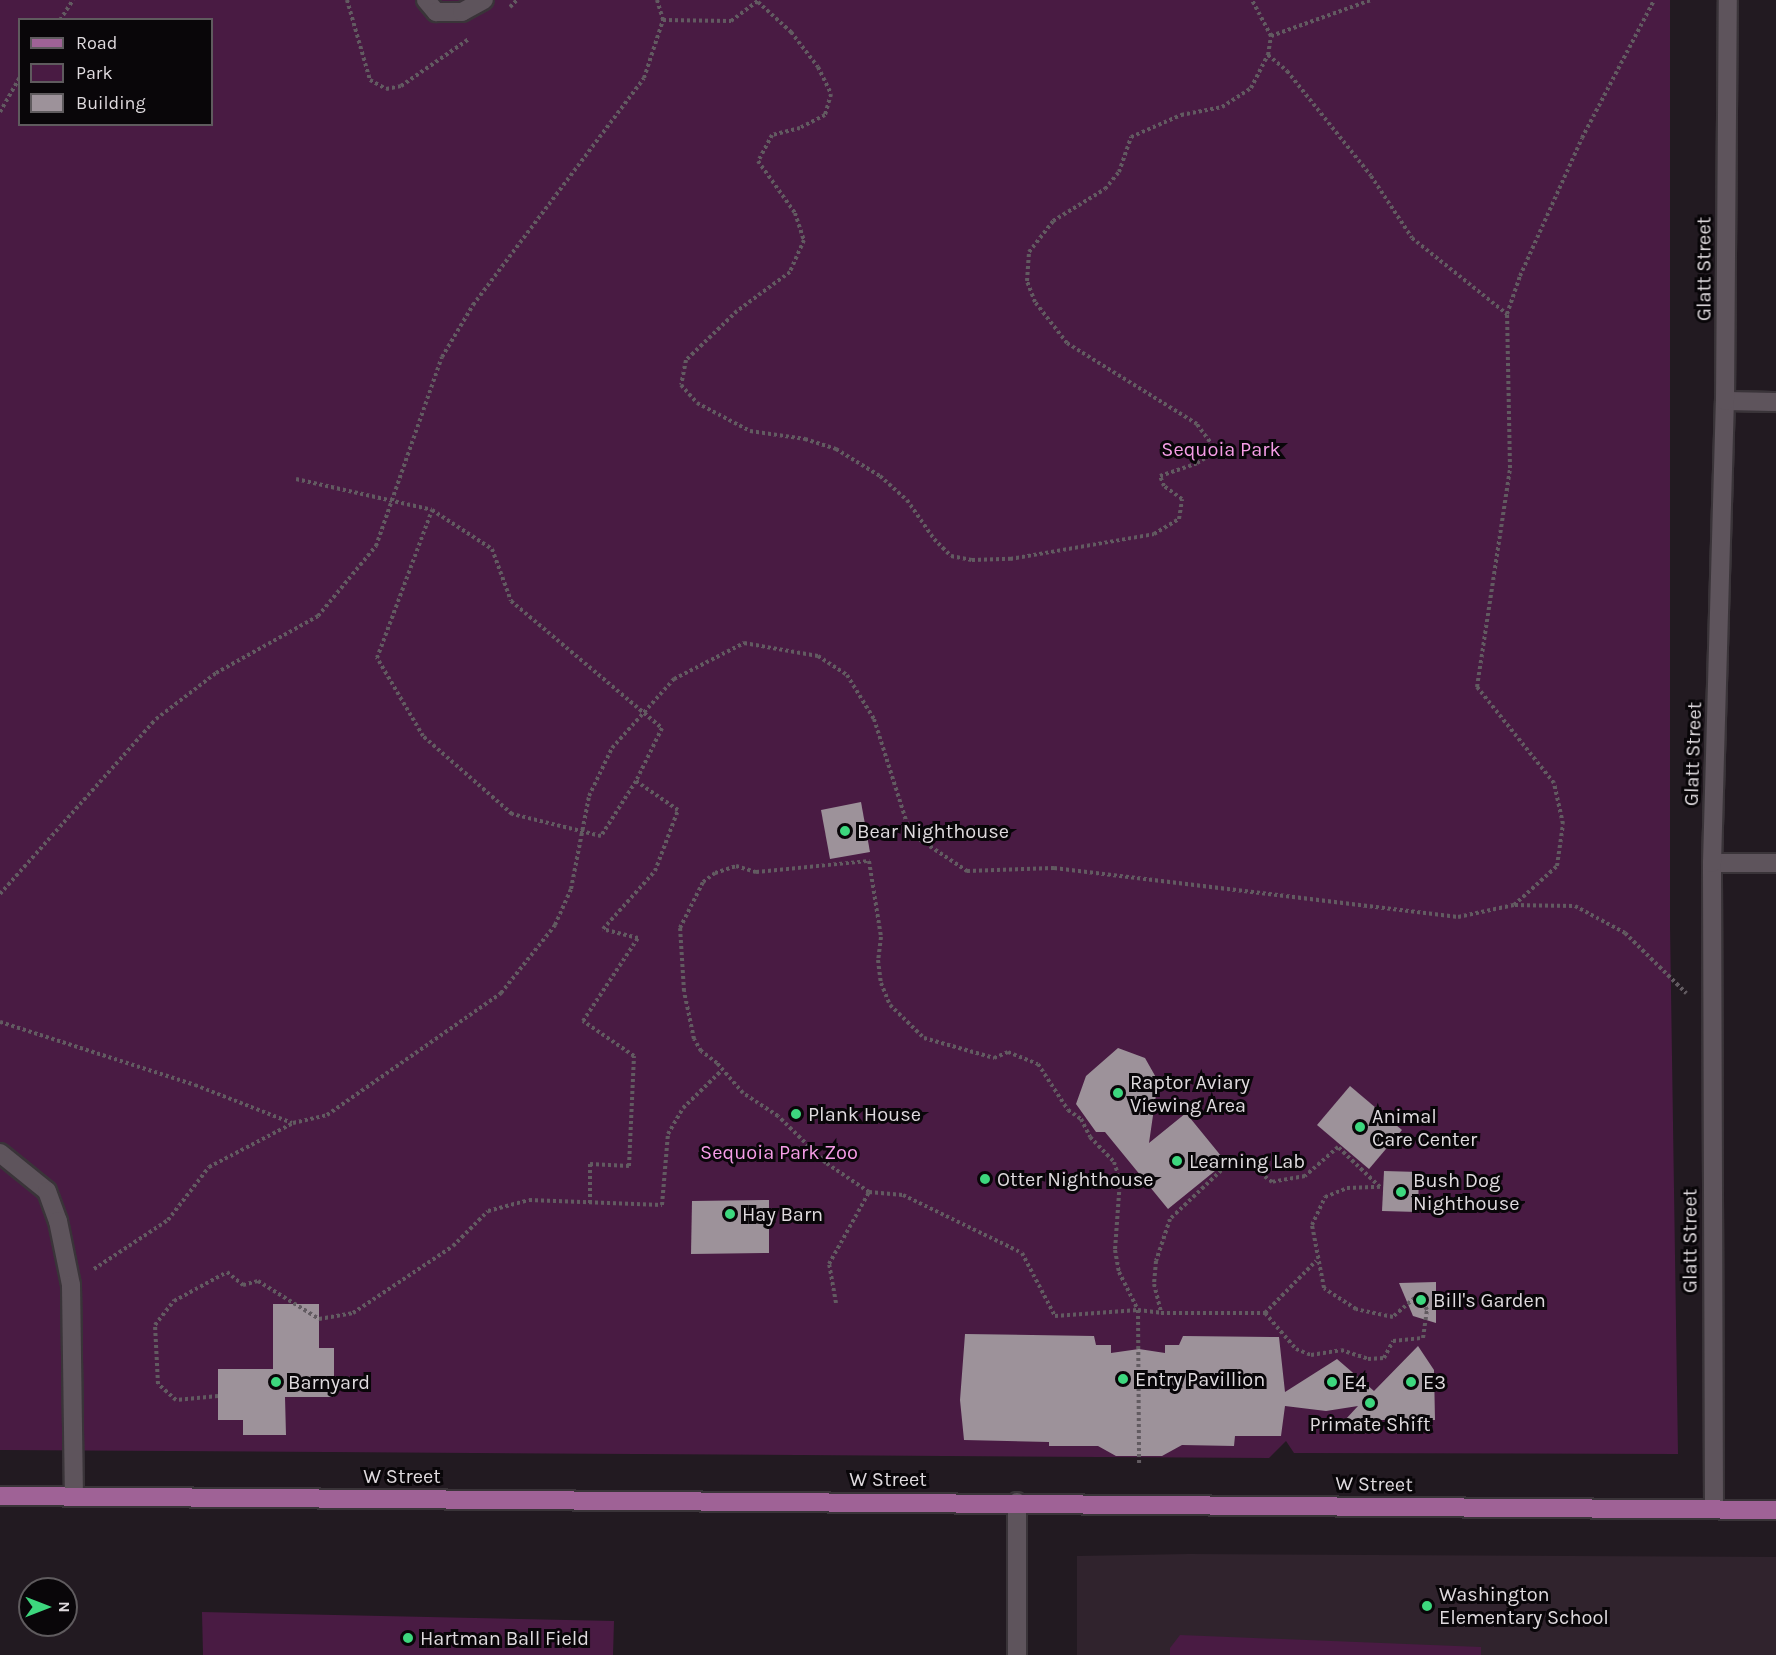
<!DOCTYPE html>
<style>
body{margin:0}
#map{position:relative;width:1776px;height:1655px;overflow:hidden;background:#221a21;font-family:Karla,sans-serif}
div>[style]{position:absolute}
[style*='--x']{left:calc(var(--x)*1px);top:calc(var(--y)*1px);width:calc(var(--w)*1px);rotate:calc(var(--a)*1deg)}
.built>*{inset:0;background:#30232d}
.green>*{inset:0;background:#491b43}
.building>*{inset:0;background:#9d929a}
.path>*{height:4px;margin-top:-2px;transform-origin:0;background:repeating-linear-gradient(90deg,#625b61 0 3px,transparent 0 6px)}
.roads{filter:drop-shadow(2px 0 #3a3439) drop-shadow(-2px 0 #3a3439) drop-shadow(0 2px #3a3439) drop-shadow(0 -2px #3a3439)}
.minor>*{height:18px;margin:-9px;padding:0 9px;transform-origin:9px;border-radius:9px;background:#5e545c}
.major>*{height:18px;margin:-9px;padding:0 9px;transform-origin:9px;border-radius:9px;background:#9f6296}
.path-bridge>*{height:4px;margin-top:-2px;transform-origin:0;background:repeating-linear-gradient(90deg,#625b61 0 3px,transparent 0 6px)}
.dots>*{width:16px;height:16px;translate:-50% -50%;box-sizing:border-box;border:3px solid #090609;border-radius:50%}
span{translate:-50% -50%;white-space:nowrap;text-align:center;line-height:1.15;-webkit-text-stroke:6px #090609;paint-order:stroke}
.street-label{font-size:20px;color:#dfdade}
.park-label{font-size:20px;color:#f59de6}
.poi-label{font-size:20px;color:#dfdade}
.left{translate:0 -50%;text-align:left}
.legend{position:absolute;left:18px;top:18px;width:195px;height:108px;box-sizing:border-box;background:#090609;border:2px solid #5f5b5e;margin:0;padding:8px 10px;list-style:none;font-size:18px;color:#dfdade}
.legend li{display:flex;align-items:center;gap:12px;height:30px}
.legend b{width:30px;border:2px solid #5f5b5e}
.north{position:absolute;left:18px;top:1577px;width:60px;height:60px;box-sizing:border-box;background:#090609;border:2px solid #5f5b5e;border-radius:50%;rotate:90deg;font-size:16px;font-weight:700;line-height:24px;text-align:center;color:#dfdade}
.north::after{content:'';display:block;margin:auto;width:21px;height:27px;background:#3dd77e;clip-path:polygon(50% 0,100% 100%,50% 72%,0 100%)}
</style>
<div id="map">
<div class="built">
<div style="clip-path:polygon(1189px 1554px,1776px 1557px,1776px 1655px,1077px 1655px,1077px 1556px)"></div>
</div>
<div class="green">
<div style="clip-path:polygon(evenodd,0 0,1670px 0,1670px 925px,1678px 1454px,1294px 1453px,1286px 1441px,1269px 1458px,0 1450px,0 0,20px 20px,212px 20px,212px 124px,20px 124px,20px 20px)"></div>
<div style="clip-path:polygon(202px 1612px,614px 1621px,613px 1655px,203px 1655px)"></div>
<div style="clip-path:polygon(1180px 1635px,1481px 1647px,1481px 1655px,1170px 1655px,1170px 1648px)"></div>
</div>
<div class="building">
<div style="clip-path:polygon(861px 802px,870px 852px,830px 859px,821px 810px)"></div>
<div style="clip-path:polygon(1118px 1048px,1145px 1058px,1158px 1081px,1149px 1143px,1186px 1113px,1226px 1162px,1168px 1209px,1105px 1132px,1096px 1132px,1076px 1104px,1086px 1076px)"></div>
<div style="clip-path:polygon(1350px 1086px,1402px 1130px,1369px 1169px,1317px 1125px)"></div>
<div style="clip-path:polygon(1384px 1171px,1419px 1172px,1418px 1212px,1382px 1211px)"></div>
<div style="clip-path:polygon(769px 1200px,769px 1253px,691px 1254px,692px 1201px)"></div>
<div style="clip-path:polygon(1436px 1282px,1436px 1323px,1413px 1316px,1399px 1283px)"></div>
<div style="clip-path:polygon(273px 1304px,319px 1304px,319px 1348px,334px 1348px,334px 1397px,285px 1397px,286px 1435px,243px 1435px,243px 1420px,218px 1420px,218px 1369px,273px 1369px)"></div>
<div style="clip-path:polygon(965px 1334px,1094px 1336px,1096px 1345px,1111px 1345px,1111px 1353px,1139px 1349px,1165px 1353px,1165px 1345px,1179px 1345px,1183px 1336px,1279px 1337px,1285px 1392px,1337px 1359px,1374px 1391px,1418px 1346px,1434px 1370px,1435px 1420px,1345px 1420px,1358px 1406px,1326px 1411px,1285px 1406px,1281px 1436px,1235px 1436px,1234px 1446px,1182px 1445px,1162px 1456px,1116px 1456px,1098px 1446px,1049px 1446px,1049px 1442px,964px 1440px,960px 1400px)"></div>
</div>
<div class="path">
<div style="--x:347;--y:0;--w:83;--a:74"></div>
<div style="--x:370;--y:80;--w:18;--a:29"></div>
<div style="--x:386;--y:89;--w:15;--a:-11"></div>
<div style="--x:401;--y:86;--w:83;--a:-34.7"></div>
<div style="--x:657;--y:0;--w:21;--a:73"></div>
<div style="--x:663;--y:20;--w:68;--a:0.8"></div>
<div style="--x:731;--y:21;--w:34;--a:-37"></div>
<div style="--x:758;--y:2;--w:45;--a:42.3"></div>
<div style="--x:791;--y:32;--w:44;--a:52.4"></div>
<div style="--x:818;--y:67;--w:30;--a:64"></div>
<div style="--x:831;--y:94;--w:22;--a:106"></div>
<div style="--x:825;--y:115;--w:28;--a:153"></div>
<div style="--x:800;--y:128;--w:29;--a:166"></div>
<div style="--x:772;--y:135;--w:30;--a:118"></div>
<div style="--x:758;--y:161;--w:64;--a:54.6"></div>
<div style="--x:795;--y:213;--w:28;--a:72"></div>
<div style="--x:804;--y:240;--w:35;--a:114"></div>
<div style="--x:790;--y:272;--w:66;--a:143.7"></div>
<div style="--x:737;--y:311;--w:71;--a:136.1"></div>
<div style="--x:686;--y:360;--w:25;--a:101"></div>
<div style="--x:681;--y:385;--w:24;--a:48"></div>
<div style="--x:697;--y:403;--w:60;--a:27.8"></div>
<div style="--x:750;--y:431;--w:56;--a:8.3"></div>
<div style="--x:805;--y:439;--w:33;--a:18"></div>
<div style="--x:836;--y:449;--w:52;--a:31.5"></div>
<div style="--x:880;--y:476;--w:36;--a:42"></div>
<div style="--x:907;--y:500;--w:47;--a:55.3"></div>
<div style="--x:934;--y:539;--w:24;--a:45"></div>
<div style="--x:951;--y:556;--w:21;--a:11"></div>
<div style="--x:972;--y:560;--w:38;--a:-2"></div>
<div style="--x:1010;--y:559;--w:146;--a:-9.8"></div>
<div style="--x:1154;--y:534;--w:29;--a:-31"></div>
<div style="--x:1179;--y:519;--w:20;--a:-81"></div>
<div style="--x:1182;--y:499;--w:22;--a:-144"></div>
<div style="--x:1164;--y:486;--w:11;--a:-112"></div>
<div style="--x:1160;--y:476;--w:39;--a:-19"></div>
<div style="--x:1197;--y:463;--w:23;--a:-31"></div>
<div style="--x:1217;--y:451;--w:34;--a:-127"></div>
<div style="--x:1197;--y:424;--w:153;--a:-148.1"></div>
<div style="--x:1067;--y:343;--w:52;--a:-128"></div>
<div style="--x:1035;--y:302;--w:22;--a:-111"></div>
<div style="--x:1027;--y:281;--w:29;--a:-86"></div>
<div style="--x:1029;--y:252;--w:39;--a:-52"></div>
<div style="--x:1053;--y:221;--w:61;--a:-31.6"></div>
<div style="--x:1105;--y:189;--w:22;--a:-51"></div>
<div style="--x:1119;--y:172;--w:37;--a:-71"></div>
<div style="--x:1131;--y:137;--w:55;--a:-23.7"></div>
<div style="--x:1181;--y:115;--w:42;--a:-11"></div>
<div style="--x:1222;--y:107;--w:35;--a:-33"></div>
<div style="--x:1251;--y:88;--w:37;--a:-63"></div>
<div style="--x:1268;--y:55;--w:19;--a:-81"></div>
<div style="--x:1271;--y:36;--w:41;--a:-117.8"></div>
<div style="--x:510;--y:7;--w:10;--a:-45"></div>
<div style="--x:60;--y:20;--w:24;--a:-57"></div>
<div style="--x:1271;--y:36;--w:106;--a:-19.8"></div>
<div style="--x:1268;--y:55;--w:25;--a:40"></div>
<div style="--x:1287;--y:71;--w:134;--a:51.3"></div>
<div style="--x:1371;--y:176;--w:74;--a:56.5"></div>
<div style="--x:1412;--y:238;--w:122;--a:38.7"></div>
<div style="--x:0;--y:112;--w:40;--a:-60.3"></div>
<div style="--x:0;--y:894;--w:234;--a:-48.3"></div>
<div style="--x:156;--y:719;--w:76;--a:-37.5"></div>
<div style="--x:216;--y:673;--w:117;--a:-29.2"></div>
<div style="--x:318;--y:616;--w:91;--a:-50.4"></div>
<div style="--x:376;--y:546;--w:200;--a:-70.8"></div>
<div style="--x:442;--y:357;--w:61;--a:-59.2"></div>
<div style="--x:473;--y:305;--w:284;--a:-53"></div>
<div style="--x:644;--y:78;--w:61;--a:-71.9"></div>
<div style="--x:1515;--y:905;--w:60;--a:1"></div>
<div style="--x:1575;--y:906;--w:57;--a:28.4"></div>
<div style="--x:1625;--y:933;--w:86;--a:44.5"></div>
<div style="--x:0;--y:1022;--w:205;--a:17.9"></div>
<div style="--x:195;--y:1085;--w:104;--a:21.4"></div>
<div style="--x:869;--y:1192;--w:52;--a:-146"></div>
<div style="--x:826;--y:1163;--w:67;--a:-135.6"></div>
<div style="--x:778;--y:1116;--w:42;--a:-146.7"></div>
<div style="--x:743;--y:1093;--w:40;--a:-131"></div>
<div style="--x:717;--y:1063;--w:20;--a:-143"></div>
<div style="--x:701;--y:1051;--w:14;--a:-120"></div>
<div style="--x:694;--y:1039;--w:49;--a:-101.8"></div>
<div style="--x:684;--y:991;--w:63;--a:-93.6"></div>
<div style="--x:680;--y:928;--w:51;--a:-63.4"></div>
<div style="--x:703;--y:882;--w:15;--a:-37"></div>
<div style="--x:715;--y:873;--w:22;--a:-18"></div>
<div style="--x:736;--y:866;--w:21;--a:17"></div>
<div style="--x:756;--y:872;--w:114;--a:-5.6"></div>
<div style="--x:869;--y:861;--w:77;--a:81"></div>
<div style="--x:881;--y:937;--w:23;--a:97"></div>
<div style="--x:878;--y:960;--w:23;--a:83"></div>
<div style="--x:881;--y:983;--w:24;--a:68"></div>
<div style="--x:890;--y:1005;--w:47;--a:44.1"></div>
<div style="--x:924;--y:1038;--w:73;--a:15.9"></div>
<div style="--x:994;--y:1058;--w:15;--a:-23"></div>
<div style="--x:1008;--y:1052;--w:32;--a:22"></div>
<div style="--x:1038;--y:1064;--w:55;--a:56.9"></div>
<div style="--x:1068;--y:1110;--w:16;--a:35"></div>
<div style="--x:1081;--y:1119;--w:20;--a:63"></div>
<div style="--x:1090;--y:1137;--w:35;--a:46"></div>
<div style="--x:1114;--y:1162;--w:19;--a:72"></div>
<div style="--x:1120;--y:1180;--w:70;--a:94.1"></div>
<div style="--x:1115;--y:1250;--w:22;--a:80"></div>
<div style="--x:1119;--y:1272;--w:42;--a:63.4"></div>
<div style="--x:1138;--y:1310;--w:23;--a:7"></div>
<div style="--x:1161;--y:1313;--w:104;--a:0"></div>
<div style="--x:1265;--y:1313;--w:48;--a:49.3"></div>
<div style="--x:1296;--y:1349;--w:16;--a:22"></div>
<div style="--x:1311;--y:1355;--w:30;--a:-9"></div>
<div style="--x:1341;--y:1350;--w:28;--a:18"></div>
<div style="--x:1368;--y:1359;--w:16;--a:-4"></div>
<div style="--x:1384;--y:1358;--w:19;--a:-62"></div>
<div style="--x:1393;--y:1341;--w:30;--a:-6"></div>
<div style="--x:1423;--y:1338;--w:28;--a:-82"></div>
<div style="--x:1427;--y:1310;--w:18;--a:-117"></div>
<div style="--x:1419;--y:1294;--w:35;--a:139"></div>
<div style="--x:1393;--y:1317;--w:38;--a:-168"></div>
<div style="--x:1356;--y:1309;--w:38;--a:-147"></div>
<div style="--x:1324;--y:1288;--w:64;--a:-100.8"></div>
<div style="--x:1312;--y:1225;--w:31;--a:-65"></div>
<div style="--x:1325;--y:1197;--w:24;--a:-22"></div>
<div style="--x:1347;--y:1188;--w:33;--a:-2"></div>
<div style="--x:1380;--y:1187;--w:58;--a:-136.4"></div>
<div style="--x:1338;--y:1147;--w:44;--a:138.7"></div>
<div style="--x:1305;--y:1176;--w:34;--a:170"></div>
<div style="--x:1272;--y:1182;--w:38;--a:-143"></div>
<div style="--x:1242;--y:1159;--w:12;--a:166"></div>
<div style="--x:1230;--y:1162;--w:83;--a:136.5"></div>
<div style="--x:1170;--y:1219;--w:44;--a:108.4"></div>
<div style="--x:1156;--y:1261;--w:23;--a:95"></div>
<div style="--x:1154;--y:1284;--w:30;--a:76"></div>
<div style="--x:590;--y:1203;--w:39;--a:-90"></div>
<div style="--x:590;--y:1164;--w:39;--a:3"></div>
<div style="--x:629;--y:1166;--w:110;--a:-87.4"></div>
<div style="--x:634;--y:1056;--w:62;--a:-145.5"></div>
<div style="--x:583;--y:1021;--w:100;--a:-56.5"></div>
<div style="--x:638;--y:938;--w:36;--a:-166"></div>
<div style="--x:603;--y:929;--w:78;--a:-48.1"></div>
<div style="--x:655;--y:871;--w:65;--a:-69.3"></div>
<div style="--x:678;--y:810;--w:51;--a:-145.4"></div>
<div style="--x:94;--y:1269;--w:89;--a:-33.5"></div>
<div style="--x:168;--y:1220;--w:67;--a:-52.3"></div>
<div style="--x:209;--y:1167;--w:95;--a:-27.6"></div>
<div style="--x:293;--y:1123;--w:35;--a:-13"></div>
<div style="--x:327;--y:1115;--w:213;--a:-35"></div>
<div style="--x:501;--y:993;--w:87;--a:-51.5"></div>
<div style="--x:555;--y:925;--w:39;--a:-66"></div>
<div style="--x:571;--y:889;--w:95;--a:-79"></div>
<div style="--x:589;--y:796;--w:53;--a:-64.4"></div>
<div style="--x:612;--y:748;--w:93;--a:-48.1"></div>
<div style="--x:674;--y:679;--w:79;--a:-27.2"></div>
<div style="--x:744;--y:643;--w:75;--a:10"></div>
<div style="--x:818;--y:656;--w:35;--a:33"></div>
<div style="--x:847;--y:675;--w:52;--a:58.5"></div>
<div style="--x:874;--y:719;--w:120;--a:72.5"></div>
<div style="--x:910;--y:833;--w:69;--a:33.7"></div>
<div style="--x:967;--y:871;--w:87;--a:-2"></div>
<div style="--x:1054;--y:868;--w:407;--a:6.9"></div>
<div style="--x:1458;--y:917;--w:57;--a:-12.1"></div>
<div style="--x:1514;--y:905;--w:58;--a:-42.2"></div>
<div style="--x:1557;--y:866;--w:42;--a:-81.9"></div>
<div style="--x:1563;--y:824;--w:42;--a:-102.4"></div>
<div style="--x:1554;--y:783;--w:123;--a:-128.7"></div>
<div style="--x:1477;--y:687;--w:221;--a:-81.4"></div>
<div style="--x:1510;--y:468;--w:154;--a:-91.1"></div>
<div style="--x:1507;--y:314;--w:40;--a:-71.1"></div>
<div style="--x:1520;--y:276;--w:151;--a:-65.8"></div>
<div style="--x:1582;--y:138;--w:156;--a:-62.4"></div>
<div style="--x:836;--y:1303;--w:40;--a:-100"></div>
<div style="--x:829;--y:1264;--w:82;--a:-60.9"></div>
<div style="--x:869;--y:1192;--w:34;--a:5"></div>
<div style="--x:903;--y:1195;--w:132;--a:26"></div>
<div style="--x:1022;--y:1253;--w:71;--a:62.4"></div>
<div style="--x:1055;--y:1316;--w:83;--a:-4.1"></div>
<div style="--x:1138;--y:1310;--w:153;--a:89.6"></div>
<div style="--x:1265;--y:1313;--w:73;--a:-45.6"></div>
<div style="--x:218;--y:1396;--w:42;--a:174.6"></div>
<div style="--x:176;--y:1400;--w:24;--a:-138"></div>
<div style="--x:158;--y:1384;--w:59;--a:-92.9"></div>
<div style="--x:155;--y:1325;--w:31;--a:-52"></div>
<div style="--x:174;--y:1301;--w:60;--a:-28.7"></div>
<div style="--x:227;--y:1272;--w:21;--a:39"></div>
<div style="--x:243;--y:1285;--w:16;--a:-15"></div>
<div style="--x:258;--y:1281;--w:72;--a:31.9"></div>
<div style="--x:319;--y:1319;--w:35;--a:-10"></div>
<div style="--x:353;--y:1313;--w:120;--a:-33.8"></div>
<div style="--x:453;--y:1246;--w:49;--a:-45"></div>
<div style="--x:488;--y:1211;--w:42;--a:-15"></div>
<div style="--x:529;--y:1200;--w:133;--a:2.2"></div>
<div style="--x:662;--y:1205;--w:71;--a:-85.2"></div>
<div style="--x:668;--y:1134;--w:30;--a:-60"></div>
<div style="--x:683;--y:1108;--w:53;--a:-44.2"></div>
</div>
<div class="roads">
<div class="minor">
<div style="--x:426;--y:0;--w:16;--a:50"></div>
<div style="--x:436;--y:12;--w:26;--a:0"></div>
<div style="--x:462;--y:12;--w:25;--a:-29"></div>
<div style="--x:1725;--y:401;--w:51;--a:1.1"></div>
<div style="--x:1712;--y:863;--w:64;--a:0"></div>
<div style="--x:0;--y:1153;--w:60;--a:39"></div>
<div style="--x:47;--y:1191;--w:32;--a:70"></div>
<div style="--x:58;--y:1221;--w:65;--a:78.5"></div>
<div style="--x:71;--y:1285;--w:212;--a:89.2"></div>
<div style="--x:1714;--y:1509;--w:646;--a:-90.18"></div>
<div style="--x:1712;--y:863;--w:462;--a:-88.4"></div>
<div style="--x:1725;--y:401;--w:401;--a:-89.6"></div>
<div style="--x:1017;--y:1655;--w:153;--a:-90"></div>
</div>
<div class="major">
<div style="--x:0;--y:1496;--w:1776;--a:0.45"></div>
</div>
</div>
<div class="path-bridge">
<div style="--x:296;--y:479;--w:139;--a:12.8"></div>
<div style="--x:432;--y:510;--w:72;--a:33"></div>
<div style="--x:492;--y:549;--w:55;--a:69.9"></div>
<div style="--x:511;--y:601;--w:197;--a:40.1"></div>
<div style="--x:662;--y:728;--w:59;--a:116.1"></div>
<div style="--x:636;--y:781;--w:65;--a:122.5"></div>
<div style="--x:601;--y:836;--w:92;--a:-166.1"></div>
<div style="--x:512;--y:814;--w:118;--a:-138.8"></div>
<div style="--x:423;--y:736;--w:91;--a:-120.5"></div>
<div style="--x:377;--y:658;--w:158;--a:-69.6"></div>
</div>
<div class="dots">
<div style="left:845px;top:831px;background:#3dd77e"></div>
<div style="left:1118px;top:1093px;background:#3dd77e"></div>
<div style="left:796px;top:1114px;background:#3dd77e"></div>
<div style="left:1360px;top:1127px;background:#3dd77e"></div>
<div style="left:1177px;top:1161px;background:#3dd77e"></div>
<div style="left:985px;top:1179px;background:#3dd77e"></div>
<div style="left:1401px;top:1192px;background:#3dd77e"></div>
<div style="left:730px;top:1214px;background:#3dd77e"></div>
<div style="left:1421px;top:1300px;background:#3dd77e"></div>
<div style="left:1123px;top:1379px;background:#3dd77e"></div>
<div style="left:276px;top:1382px;background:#3dd77e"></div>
<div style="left:1332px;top:1382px;background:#3dd77e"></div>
<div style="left:1411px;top:1382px;background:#3dd77e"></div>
<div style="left:1370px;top:1403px;background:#3dd77e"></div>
<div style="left:1427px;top:1606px;background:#3dd77e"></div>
<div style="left:408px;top:1638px;background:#3dd77e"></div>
</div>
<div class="street-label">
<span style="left:1704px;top:269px;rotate:-90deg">Glatt Street</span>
<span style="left:1693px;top:754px;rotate:-88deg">Glatt Street</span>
<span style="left:1690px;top:1241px;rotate:-90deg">Glatt Street</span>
<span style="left:402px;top:1476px">W Street</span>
<span style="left:888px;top:1479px">W Street</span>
<span style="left:1374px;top:1484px;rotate:1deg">W Street</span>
</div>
<div class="park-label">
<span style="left:1221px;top:449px">Sequoia Park</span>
<span style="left:779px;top:1152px">Sequoia Park Zoo</span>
</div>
<div class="poi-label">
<span class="left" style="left:857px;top:831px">Bear Nighthouse</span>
<span class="left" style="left:1130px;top:1094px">Raptor Aviary<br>Viewing Area</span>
<span class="left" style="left:808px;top:1114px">Plank House</span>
<span class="left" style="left:1372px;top:1128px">Animal<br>Care Center</span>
<span class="left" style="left:1189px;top:1161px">Learning Lab</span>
<span class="left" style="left:997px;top:1179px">Otter Nighthouse</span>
<span class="left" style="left:1413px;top:1192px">Bush Dog<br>Nighthouse</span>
<span class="left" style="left:742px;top:1214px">Hay Barn</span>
<span class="left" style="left:1433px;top:1300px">Bill's Garden</span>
<span class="left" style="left:1135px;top:1379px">Entry Pavillion</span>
<span class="left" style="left:288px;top:1382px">Barnyard</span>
<span class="left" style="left:1344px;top:1382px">E4</span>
<span class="left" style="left:1423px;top:1382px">E3</span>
<span style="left:1370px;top:1424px">Primate Shift</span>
<span class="left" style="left:1439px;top:1606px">Washington<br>Elementary School</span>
<span class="left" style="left:420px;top:1638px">Hartman Ball Field</span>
</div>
<ul class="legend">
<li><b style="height:8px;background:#9f6296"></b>Road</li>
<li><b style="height:16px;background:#491b43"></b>Park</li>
<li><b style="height:16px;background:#9d929a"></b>Building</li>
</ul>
<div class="north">N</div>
</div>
